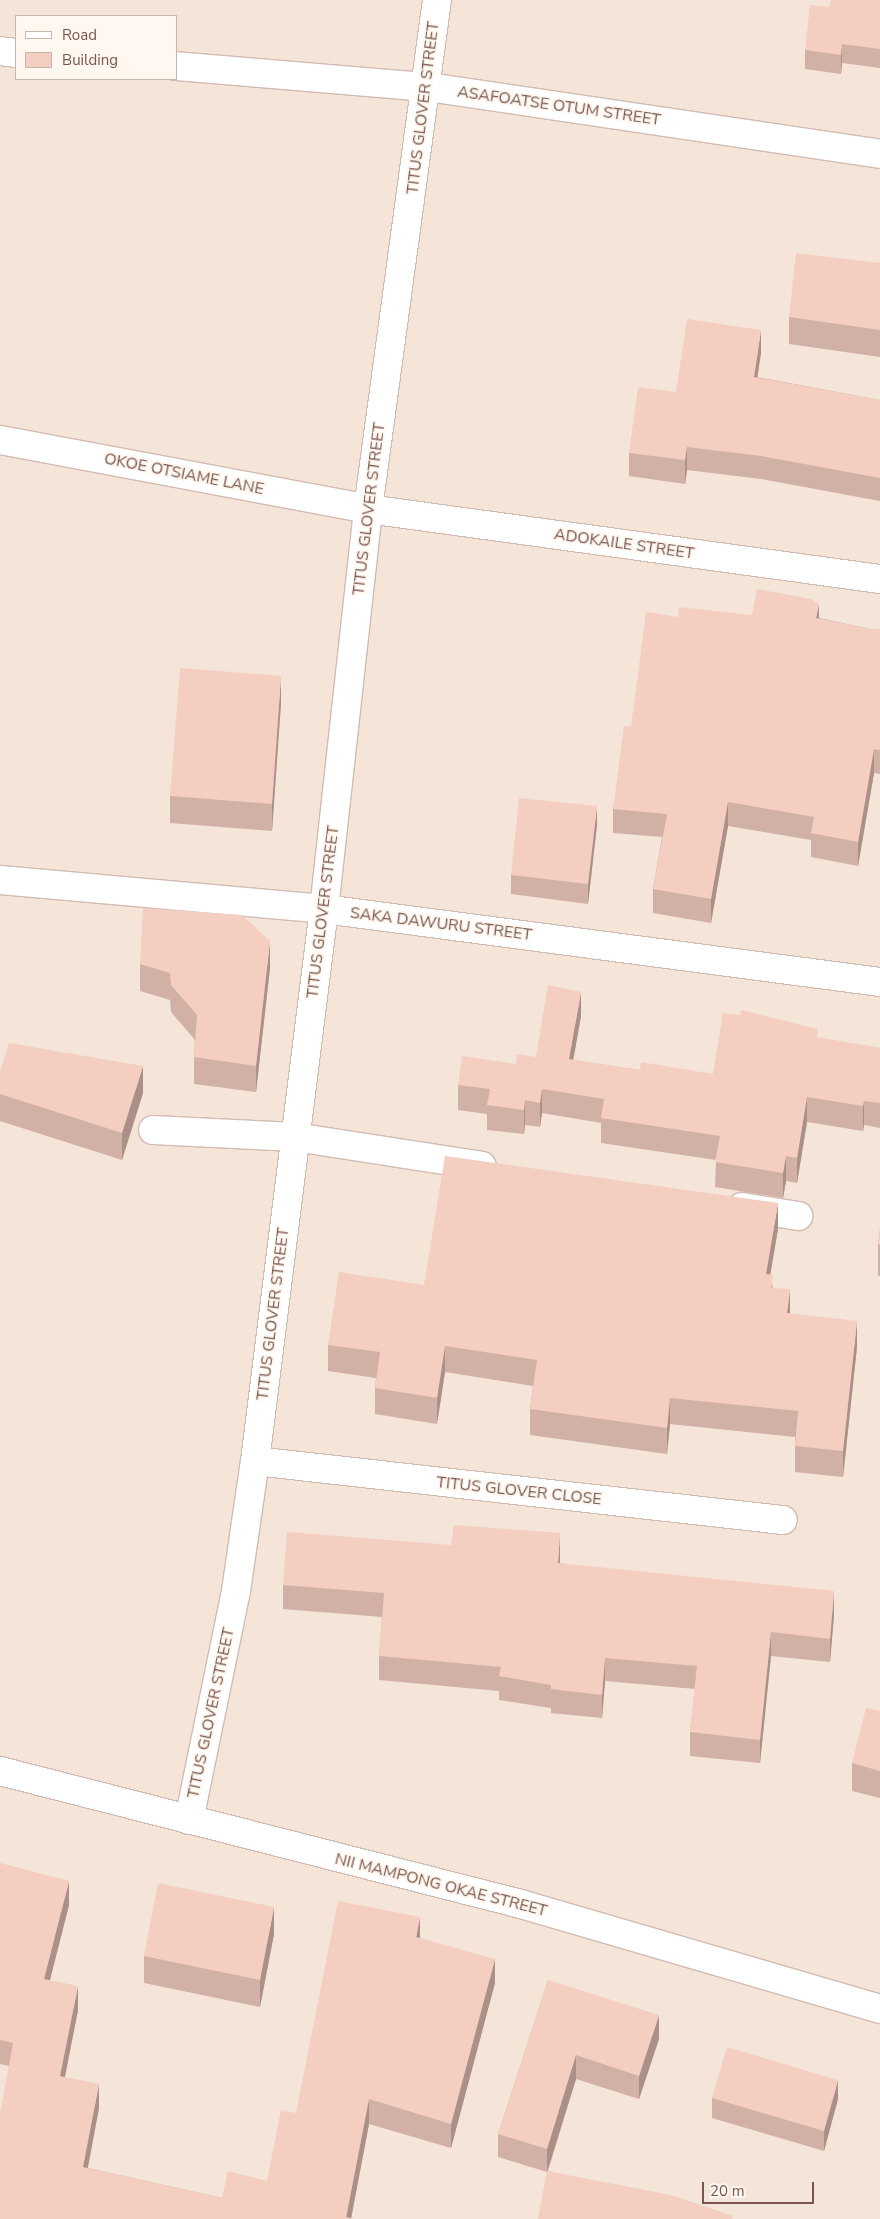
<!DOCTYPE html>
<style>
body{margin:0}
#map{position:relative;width:880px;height:2219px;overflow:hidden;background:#fdf3ea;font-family:"Nunito Sans",sans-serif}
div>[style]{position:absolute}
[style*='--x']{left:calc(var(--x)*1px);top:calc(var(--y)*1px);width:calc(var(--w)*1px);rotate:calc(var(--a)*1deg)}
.residential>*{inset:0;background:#f5e4d8}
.roads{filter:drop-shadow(1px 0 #d2bbb1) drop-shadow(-1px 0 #d2bbb1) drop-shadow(0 1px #d2bbb1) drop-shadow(0 -1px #d2bbb1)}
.minor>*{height:28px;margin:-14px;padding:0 14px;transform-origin:14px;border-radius:14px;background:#fff}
.wall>*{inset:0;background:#d1b1a6}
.shaded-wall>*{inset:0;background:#aa9087}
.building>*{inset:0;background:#f3cec1}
span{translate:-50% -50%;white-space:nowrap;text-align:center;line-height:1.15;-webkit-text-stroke:4px #fff7f0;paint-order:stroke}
.street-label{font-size:16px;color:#79564c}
.legend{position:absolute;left:15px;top:15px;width:162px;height:65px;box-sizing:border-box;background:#fff7f0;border:1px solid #c9b7ae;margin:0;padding:6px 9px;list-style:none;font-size:15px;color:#79564c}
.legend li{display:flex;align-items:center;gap:10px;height:25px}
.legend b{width:25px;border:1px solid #c9b7ae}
.scale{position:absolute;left:702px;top:2182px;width:112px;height:22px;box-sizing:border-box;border:2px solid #79564c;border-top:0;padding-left:6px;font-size:15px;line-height:18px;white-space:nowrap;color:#79564c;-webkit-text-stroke:4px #fff7f0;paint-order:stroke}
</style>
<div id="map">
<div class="residential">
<div style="clip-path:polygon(evenodd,0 0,880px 0,880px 2219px,0 2219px,0 0,16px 16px,176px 16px,176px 79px,16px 79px,16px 16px)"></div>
</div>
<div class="roads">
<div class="minor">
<div style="--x:0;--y:51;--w:16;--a:7"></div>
<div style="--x:176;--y:66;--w:253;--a:4.8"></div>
<div style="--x:428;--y:87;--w:457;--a:8.4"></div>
<div style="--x:0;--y:440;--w:374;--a:10.6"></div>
<div style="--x:368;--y:509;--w:517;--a:7.79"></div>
<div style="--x:0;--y:880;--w:325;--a:5.1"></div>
<div style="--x:324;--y:909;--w:561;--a:7.48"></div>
<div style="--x:153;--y:1130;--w:142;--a:2.8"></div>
<div style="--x:295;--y:1137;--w:189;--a:8.8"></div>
<div style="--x:742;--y:1207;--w:57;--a:9.1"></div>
<div style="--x:255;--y:1461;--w:531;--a:6.38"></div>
<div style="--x:0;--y:1771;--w:538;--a:14.32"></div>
<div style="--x:521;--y:1904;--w:374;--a:16.3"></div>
<div style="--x:189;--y:1820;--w:234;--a:-78.4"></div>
<div style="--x:236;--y:1591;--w:131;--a:-81.7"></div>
<div style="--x:255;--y:1461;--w:556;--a:-82.87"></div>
<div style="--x:324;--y:909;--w:402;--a:-83.7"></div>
<div style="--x:368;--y:509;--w:514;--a:-82.28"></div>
</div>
</div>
<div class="wall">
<div style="clip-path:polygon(880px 0,880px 68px,842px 63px,841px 74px,805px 69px,805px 50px,829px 7px)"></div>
<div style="clip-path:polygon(880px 263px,880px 357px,789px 344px,789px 317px)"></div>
<div style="clip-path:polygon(761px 353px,757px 377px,880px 400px,880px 501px,761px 479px,687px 470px,685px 484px,629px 476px,629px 453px,676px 392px)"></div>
<div style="clip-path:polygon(752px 615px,819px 618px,875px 630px,880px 629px,880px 774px,874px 773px,858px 866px,811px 857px,811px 840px,728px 826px,711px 923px,653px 913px,653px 889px,662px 837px,613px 833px,613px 809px,631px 727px,678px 617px)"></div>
<div style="clip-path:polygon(281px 703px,272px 831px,170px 823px,170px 796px)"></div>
<div style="clip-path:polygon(597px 825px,588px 904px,511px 894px,511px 875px)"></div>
<div style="clip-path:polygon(140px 964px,270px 968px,256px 1092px,194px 1084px,194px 1057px,195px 1040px,171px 1012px,170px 1000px,140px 991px)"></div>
<div style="clip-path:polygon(581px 1016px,573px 1060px,640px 1070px,713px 1074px,818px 1038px,880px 1048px,880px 1128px,864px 1125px,863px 1131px,807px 1122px,797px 1183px,786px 1181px,783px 1198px,715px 1187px,716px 1160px,601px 1143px,601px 1123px,542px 1113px,540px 1127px,525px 1125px,524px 1134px,487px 1130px,487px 1114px,458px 1110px,458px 1085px,536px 1057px)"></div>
<div style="clip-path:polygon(0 1072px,143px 1093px,122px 1160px,0 1121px)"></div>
<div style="clip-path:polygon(778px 1229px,770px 1275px,773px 1288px,790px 1314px,857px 1347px,843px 1477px,795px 1472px,795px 1437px,670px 1424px,667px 1454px,530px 1435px,530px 1409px,533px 1386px,445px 1372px,437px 1424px,375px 1414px,375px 1388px,376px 1378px,328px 1371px,328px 1345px,424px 1285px)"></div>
<div style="clip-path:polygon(880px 1229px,880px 1276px,878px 1276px,878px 1244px)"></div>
<div style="clip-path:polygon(560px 1557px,560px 1563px,834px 1615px,830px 1662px,771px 1656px,760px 1763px,690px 1756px,690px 1732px,695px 1689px,605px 1681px,602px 1718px,551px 1713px,551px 1708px,499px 1700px,499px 1691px,379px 1680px,379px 1656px,382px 1617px,283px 1609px,283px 1585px)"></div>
<div style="clip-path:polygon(880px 1711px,880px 1798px,852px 1791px,852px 1763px)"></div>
<div style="clip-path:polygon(0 1863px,69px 1905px,50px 1980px,78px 2010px,65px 2077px,99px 2108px,88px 2168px,222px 2198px,267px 2181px,296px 2113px,420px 1938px,495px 1983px,451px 2148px,369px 2124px,351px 2218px,0 2219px,9px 2066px,0 2064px)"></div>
<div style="clip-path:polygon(274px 1934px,260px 2007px,144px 1983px,144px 1956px)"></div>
<div style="clip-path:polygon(548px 1980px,659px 2039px,639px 2099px,576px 2079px,548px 2171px,733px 2219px,547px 2172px,498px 2157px,498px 2134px)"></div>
<div style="clip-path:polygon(712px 2098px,838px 2099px,824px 2151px,712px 2118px)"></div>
</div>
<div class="shaded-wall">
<div style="clip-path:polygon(842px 44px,842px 63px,841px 74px,841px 55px)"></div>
<div style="clip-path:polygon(761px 330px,761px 353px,754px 400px,754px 377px)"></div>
<div style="clip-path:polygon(687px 447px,687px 470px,685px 484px,685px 460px)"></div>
<div style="clip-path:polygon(819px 604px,819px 628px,816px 618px)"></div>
<div style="clip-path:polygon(281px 676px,281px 703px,272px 831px,272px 804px)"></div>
<div style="clip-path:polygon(874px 749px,874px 773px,858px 866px,858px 842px)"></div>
<div style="clip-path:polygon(728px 802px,728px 826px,711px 923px,711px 899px)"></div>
<div style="clip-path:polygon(597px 806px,597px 825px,588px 904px,588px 884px)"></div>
<div style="clip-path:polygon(270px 941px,270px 968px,256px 1092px,256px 1066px)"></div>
<div style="clip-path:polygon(581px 992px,581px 1016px,569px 1084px,569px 1059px)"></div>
<div style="clip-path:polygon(143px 1066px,143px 1093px,122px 1160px,122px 1133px)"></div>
<div style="clip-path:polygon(542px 1089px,542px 1113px,540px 1127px,540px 1103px)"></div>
<div style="clip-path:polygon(807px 1097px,807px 1122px,797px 1183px,797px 1158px)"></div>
<div style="clip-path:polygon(525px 1100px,525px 1125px,524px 1134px,524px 1110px)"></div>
<div style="clip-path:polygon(864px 1101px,864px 1125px,863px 1131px,863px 1106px)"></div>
<div style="clip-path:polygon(786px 1156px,786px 1181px,783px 1198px,783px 1173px)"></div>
<div style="clip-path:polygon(778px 1203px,778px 1229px,766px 1300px,766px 1274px)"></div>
<div style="clip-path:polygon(790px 1289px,790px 1315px,787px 1313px)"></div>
<div style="clip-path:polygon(857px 1321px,857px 1347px,843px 1477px,843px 1451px)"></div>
<div style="clip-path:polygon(445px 1346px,445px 1372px,437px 1424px,437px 1398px)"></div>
<div style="clip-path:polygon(670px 1398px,670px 1424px,667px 1454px,667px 1428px)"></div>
<div style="clip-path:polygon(560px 1533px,560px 1557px,558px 1586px,558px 1563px)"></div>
<div style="clip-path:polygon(834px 1591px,834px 1615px,830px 1662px,830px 1639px)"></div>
<div style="clip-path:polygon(771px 1632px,771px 1656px,760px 1763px,760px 1740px)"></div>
<div style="clip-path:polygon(605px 1658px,605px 1681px,602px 1718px,602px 1695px)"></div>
<div style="clip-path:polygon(69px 1881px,69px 1905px,44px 2003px,44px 1979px)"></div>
<div style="clip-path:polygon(274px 1907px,274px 1934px,260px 2007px,260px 1980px)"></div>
<div style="clip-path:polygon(420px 1917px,420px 1942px,416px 1937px)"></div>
<div style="clip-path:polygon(495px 1959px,495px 1983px,451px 2148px,451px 2124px)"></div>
<div style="clip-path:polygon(78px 1986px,78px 2010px,60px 2101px,60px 2076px)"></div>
<div style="clip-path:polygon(659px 2015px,659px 2039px,639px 2099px,639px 2076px)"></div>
<div style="clip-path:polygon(576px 2055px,576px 2079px,547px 2172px,547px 2149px)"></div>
<div style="clip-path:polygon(838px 2080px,838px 2099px,824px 2151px,824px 2131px)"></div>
<div style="clip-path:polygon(99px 2084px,99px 2108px,83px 2192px,83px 2167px)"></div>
<div style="clip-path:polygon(369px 2099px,369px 2124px,351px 2219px,346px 2219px)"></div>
</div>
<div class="building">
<div style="clip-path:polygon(831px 0,880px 0,880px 49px,842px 44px,841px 55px,805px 50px,810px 5px,829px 7px)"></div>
<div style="clip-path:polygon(796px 253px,880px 263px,880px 330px,789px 317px)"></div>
<div style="clip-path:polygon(687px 319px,761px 330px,754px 377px,880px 400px,880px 478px,761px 456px,687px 447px,685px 460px,629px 453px,638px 387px,676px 392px)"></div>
<div style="clip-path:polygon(757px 589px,811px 599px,819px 604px,816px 618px,875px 630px,880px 629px,880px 750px,874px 749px,858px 842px,811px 833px,814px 817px,728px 802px,711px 899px,653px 889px,667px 814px,613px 809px,624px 726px,631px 727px,646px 612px,678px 617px,679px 607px,752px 615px)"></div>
<div style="clip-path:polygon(180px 668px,281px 676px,272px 804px,170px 796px)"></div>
<div style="clip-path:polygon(519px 798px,597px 806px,588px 884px,511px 875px)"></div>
<div style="clip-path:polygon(143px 908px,242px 915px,270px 941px,256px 1066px,194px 1057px,197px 1015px,171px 985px,170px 973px,140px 964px)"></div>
<div style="clip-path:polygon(548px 985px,581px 992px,569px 1059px,640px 1070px,641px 1062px,713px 1074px,723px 1013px,740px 1015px,741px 1010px,818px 1029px,817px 1037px,880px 1048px,880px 1103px,864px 1101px,863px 1106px,807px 1097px,797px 1158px,786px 1156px,783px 1173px,715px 1162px,720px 1136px,601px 1118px,604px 1099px,542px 1089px,540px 1103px,525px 1100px,524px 1110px,487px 1105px,490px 1089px,458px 1085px,462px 1056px,516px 1064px,517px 1054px,536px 1057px)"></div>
<div style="clip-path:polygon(9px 1043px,143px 1066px,122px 1133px,0 1094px,0 1072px)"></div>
<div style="clip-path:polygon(445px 1156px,778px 1203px,766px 1274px,773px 1275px,771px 1288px,790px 1289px,787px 1313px,857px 1321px,843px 1451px,795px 1446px,798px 1411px,670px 1398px,667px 1428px,530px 1409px,537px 1360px,445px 1346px,437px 1398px,375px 1388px,380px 1352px,328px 1345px,339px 1272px,424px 1285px)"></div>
<div style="clip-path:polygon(880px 1229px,880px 1245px,878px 1244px)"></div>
<div style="clip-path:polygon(454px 1525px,560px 1533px,558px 1563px,834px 1591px,830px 1639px,771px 1632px,760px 1740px,690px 1732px,697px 1666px,605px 1658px,602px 1695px,551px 1689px,551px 1685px,499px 1676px,501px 1667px,379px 1656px,384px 1593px,283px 1585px,287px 1532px,451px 1545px)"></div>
<div style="clip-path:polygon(866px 1708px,880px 1711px,880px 1771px,852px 1763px)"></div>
<div style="clip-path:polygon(0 1863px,69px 1881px,44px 1979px,78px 1986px,60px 2076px,99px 2084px,83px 2167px,222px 2198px,228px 2171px,267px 2181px,281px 2110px,296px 2113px,338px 1901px,420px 1917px,416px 1937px,495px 1959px,451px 2124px,369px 2099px,346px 2217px,355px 2219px,0 2219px,0 2113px,13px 2043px,0 2040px)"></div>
<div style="clip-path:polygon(158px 1883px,274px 1907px,260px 1980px,144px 1956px)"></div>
<div style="clip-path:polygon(548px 1980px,659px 2015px,639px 2076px,576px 2055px,547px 2149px,498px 2134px)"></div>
<div style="clip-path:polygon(727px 2047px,838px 2080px,824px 2131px,712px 2098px)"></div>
<div style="clip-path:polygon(547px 2171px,671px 2195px,733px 2216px,732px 2219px,538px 2219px)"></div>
</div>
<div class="street-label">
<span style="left:559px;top:106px;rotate:8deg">ASAFOATSE OTUM STREET</span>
<span style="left:423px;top:108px;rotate:-83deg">TITUS GLOVER STREET</span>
<span style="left:184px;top:474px;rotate:11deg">OKOE OTSIAME LANE</span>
<span style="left:369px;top:509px;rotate:-83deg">TITUS GLOVER STREET</span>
<span style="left:624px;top:544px;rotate:8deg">ADOKAILE STREET</span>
<span style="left:323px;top:912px;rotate:-83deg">TITUS GLOVER STREET</span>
<span style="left:441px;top:924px;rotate:7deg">SAKA DAWURU STREET</span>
<span style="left:273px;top:1314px;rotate:-83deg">TITUS GLOVER STREET</span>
<span style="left:519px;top:1491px;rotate:6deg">TITUS GLOVER CLOSE</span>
<span style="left:211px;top:1713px;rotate:-78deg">TITUS GLOVER STREET</span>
<span style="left:441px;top:1885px;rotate:14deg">NII MAMPONG OKAE STREET</span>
</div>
<ul class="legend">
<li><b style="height:6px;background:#fff"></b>Road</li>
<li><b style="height:14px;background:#f3cec1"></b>Building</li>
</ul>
<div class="scale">20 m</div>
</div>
